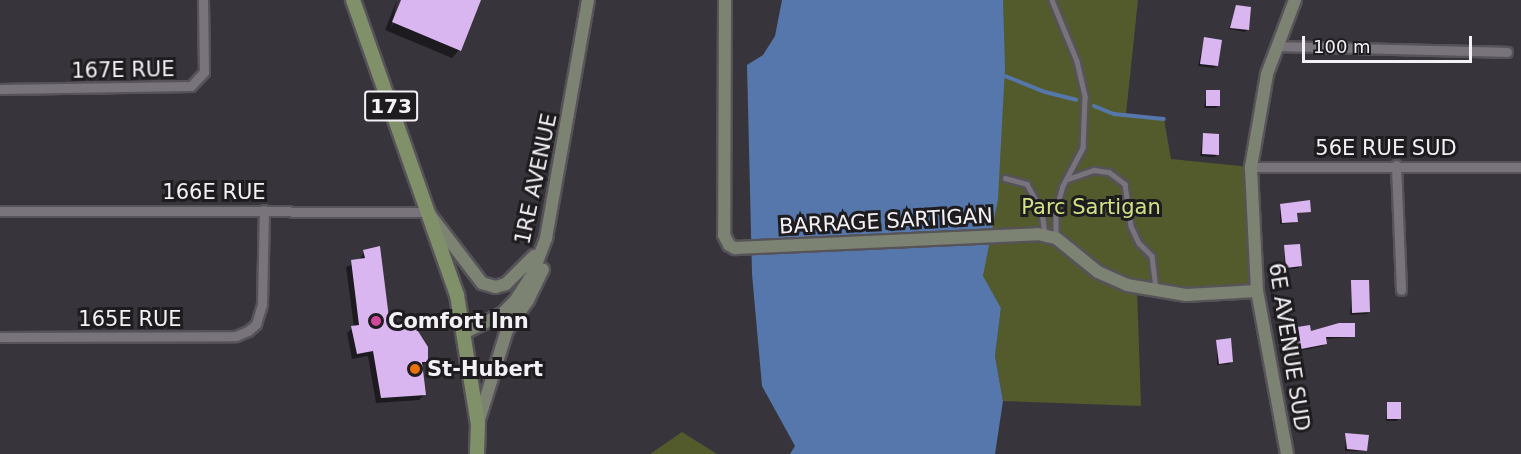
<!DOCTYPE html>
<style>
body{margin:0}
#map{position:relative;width:1521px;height:454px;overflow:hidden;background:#38343b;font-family:"DejaVu Sans",sans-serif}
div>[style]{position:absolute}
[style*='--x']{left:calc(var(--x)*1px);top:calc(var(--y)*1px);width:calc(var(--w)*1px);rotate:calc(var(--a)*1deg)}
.green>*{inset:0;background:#535b2c}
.water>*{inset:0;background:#5677ab}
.shadow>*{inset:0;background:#0007}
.stream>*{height:4px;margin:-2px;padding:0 2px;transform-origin:2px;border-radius:2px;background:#5677ab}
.building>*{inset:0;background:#dab6f1}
.roads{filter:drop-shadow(2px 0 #565359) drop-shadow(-2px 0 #565359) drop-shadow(0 2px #565359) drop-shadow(0 -2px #565359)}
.lane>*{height:4.5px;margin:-2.25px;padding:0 2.25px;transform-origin:2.25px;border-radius:2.25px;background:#79747c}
.street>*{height:9px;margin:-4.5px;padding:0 4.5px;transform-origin:4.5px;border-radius:4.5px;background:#79747c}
.secondary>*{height:12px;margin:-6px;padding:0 6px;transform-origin:6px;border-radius:6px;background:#7c8373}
.primary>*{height:14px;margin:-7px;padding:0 7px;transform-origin:7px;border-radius:7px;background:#80916a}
.dots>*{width:16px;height:16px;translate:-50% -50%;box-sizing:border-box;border:3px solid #1e1c1f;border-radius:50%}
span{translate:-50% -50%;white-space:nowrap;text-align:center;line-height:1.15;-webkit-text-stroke:6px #1e1c1f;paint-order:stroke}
.shield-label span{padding:2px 4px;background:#1e1c1f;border:2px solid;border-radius:4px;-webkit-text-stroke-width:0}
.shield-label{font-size:20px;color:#f3f1f5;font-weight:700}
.street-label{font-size:21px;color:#f3f1f5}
.park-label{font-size:21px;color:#d1e284}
.poi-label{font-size:21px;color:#f3f1f5;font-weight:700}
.left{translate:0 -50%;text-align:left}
.scale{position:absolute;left:1302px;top:36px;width:170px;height:27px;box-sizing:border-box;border:3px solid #f3f1f5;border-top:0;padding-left:8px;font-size:18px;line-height:21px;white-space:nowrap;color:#f3f1f5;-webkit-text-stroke:4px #1e1c1f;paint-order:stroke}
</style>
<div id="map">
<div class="green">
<div style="clip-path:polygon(1003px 0,1138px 0,1126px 114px,1164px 119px,1171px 159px,1251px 167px,1257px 291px,1137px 288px,1141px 406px,1003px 401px,995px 356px,1001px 308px,983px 277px)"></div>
<div style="clip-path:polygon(682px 432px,717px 454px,650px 454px)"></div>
</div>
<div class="water">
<div style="clip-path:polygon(782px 0,1003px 0,1005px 67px,998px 199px,983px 276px,1001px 308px,995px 356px,1003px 401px,995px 454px,790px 454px,795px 446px,762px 386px,752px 274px,747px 65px,763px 55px,775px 36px)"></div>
</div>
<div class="shadow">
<div style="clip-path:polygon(397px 0,391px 29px,402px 0,480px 0,459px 50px,452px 58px,385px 30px)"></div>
<div style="clip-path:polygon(1237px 6px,1247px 30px,1245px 32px,1229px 29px)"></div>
<div style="clip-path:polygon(1204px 39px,1216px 66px,1214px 68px,1198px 66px)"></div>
<div style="clip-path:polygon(1207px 91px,1218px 106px,1216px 108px,1204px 108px)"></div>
<div style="clip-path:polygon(1203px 135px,1217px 154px,1215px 157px,1200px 156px)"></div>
<div style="clip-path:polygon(1280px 206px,1309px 211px,1295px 214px,1294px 223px,1280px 224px)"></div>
<div style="clip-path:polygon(1285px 247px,1300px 266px,1298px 268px,1284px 270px)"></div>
<div style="clip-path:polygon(364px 252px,387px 318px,427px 361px,421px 367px,424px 395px,419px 400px,376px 403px,368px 356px,352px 359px,347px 333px,354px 327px,346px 267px,359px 261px)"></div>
<div style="clip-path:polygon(1352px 282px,1369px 312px,1366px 314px,1350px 315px)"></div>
<div style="clip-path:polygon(1292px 330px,1310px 333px,1354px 337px,1325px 339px,1323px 346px,1294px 352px)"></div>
<div style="clip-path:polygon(1217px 341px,1232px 361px,1229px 364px,1217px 365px)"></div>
<div style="clip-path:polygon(1388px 403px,1399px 418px,1397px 421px,1386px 421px)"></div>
<div style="clip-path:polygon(1346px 434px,1366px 451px,1345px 451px)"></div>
</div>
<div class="stream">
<div style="--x:1000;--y:74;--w:48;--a:21.8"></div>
<div style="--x:1045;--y:92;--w:32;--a:14"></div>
<div style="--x:1094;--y:106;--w:22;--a:22"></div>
<div style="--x:1114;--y:114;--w:50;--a:5.7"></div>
</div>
<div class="building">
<div style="clip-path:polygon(401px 0,481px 0,461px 51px,392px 22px)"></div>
<div style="clip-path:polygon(1236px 5px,1251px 7px,1249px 30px,1230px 28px)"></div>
<div style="clip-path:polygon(1204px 37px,1222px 40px,1218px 66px,1200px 64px)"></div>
<div style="clip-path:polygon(1206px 90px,1220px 90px,1220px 106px,1206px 106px)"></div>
<div style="clip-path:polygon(1203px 133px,1219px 134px,1219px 155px,1202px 154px)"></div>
<div style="clip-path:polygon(1310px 200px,1311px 212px,1297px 213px,1298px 222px,1282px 223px,1280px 204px)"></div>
<div style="clip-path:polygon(1300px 244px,1302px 266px,1286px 268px,1284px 245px)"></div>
<div style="clip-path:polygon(380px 246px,389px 318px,401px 327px,416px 328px,428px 347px,428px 362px,422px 362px,426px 395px,381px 398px,373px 351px,357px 354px,351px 326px,359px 325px,351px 260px,365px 258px,363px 250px)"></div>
<div style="clip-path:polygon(1351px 280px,1369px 280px,1370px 312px,1352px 313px)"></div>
<div style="clip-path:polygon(1339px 323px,1355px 323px,1355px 337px,1326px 337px,1327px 344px,1296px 350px,1291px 328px,1310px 325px,1311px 331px)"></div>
<div style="clip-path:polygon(1231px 338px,1233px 362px,1219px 364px,1216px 340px)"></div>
<div style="clip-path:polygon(1387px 402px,1401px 402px,1401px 419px,1387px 419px)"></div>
<div style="clip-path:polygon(1345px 433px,1369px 435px,1367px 451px,1347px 449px)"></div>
</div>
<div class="roads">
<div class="lane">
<div style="--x:1052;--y:0;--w:66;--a:67.7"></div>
<div style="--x:1077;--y:61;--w:37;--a:77"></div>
<div style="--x:1085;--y:97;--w:51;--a:92.2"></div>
<div style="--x:1083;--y:148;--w:43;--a:117.8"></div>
<div style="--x:1063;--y:186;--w:26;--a:106"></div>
<div style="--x:1056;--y:211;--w:26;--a:90"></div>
<div style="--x:1005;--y:178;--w:23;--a:15"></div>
<div style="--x:1027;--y:184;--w:31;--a:61"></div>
<div style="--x:1042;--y:211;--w:24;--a:83"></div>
<div style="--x:1068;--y:179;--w:28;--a:-19"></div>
<div style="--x:1094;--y:170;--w:15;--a:8"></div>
<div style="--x:1109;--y:172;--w:20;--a:37"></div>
<div style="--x:1125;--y:184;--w:42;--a:81.9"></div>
<div style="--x:1131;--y:226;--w:19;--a:65"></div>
<div style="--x:1139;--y:243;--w:18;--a:45"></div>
<div style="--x:1152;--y:256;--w:33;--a:83"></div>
</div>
<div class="street">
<div style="--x:1278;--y:46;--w:229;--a:1.5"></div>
<div style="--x:0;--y:89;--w:191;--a:-0.9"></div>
<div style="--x:191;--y:86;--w:19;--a:-47"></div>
<div style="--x:204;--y:72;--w:72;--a:-90.8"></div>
<div style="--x:1396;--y:165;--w:125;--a:87.7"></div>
<div style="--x:1251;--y:167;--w:270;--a:0"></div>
<div style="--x:0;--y:211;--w:428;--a:0.1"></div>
<div style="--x:0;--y:337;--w:236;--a:-0.2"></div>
<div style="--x:236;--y:336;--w:13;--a:-23"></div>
<div style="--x:248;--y:331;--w:11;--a:-41"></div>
<div style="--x:256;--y:324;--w:21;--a:-73"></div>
<div style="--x:262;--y:304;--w:94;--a:-88.8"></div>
</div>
<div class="secondary">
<div style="--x:725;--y:0;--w:235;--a:90.2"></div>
<div style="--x:724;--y:235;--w:11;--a:63"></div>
<div style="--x:729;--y:245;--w:7;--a:27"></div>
<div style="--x:735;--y:248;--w:303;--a:-2.6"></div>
<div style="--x:1038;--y:234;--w:18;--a:13"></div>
<div style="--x:1056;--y:238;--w:54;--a:39"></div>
<div style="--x:1098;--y:272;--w:32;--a:24"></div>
<div style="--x:1127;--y:285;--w:60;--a:9.6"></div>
<div style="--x:1186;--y:295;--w:71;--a:-3.2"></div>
<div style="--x:430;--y:215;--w:86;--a:52.6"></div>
<div style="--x:482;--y:283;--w:14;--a:17"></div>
<div style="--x:495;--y:287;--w:11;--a:-15"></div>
<div style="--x:506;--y:284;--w:40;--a:-45"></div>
<div style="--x:464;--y:333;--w:42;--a:-26.6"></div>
<div style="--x:502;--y:314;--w:18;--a:-45"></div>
<div style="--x:515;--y:301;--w:31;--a:-57"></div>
<div style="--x:532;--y:275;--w:40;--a:-69"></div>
<div style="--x:546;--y:238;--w:242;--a:-80"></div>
<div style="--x:478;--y:423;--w:97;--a:-72.7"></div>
<div style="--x:507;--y:330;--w:37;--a:-55"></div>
<div style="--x:528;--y:300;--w:34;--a:-64"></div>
<div style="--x:1287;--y:454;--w:166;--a:-100.4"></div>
<div style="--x:1257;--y:291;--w:124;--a:-92.8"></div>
<div style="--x:1251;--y:167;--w:94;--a:-80.2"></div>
<div style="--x:1267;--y:74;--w:79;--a:-69.3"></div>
</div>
<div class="primary">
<div style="--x:353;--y:0;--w:313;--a:70.6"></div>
<div style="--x:457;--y:295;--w:131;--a:80.8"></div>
<div style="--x:478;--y:424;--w:30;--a:92"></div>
</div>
</div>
<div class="dots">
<div style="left:376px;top:321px;background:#d1479c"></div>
<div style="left:415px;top:369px;background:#e8710a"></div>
</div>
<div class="shield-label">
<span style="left:391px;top:106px">173</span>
</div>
<div class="street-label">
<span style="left:123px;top:70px;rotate:-1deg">167E RUE</span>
<span style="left:1386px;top:148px">56E RUE SUD</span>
<span style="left:536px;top:179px;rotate:-78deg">1RE AVENUE</span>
<span style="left:214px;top:192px">166E RUE</span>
<span style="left:886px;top:221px;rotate:-3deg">BARRAGE SARTIGAN</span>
<span style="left:130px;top:319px">165E RUE</span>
<span style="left:1289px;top:347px;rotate:81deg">6E AVENUE SUD</span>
</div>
<div class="park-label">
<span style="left:1091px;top:207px">Parc Sartigan</span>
</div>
<div class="poi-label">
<span class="left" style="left:388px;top:321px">Comfort Inn</span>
<span class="left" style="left:427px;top:369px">St-Hubert</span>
</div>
<div class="scale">100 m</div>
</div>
